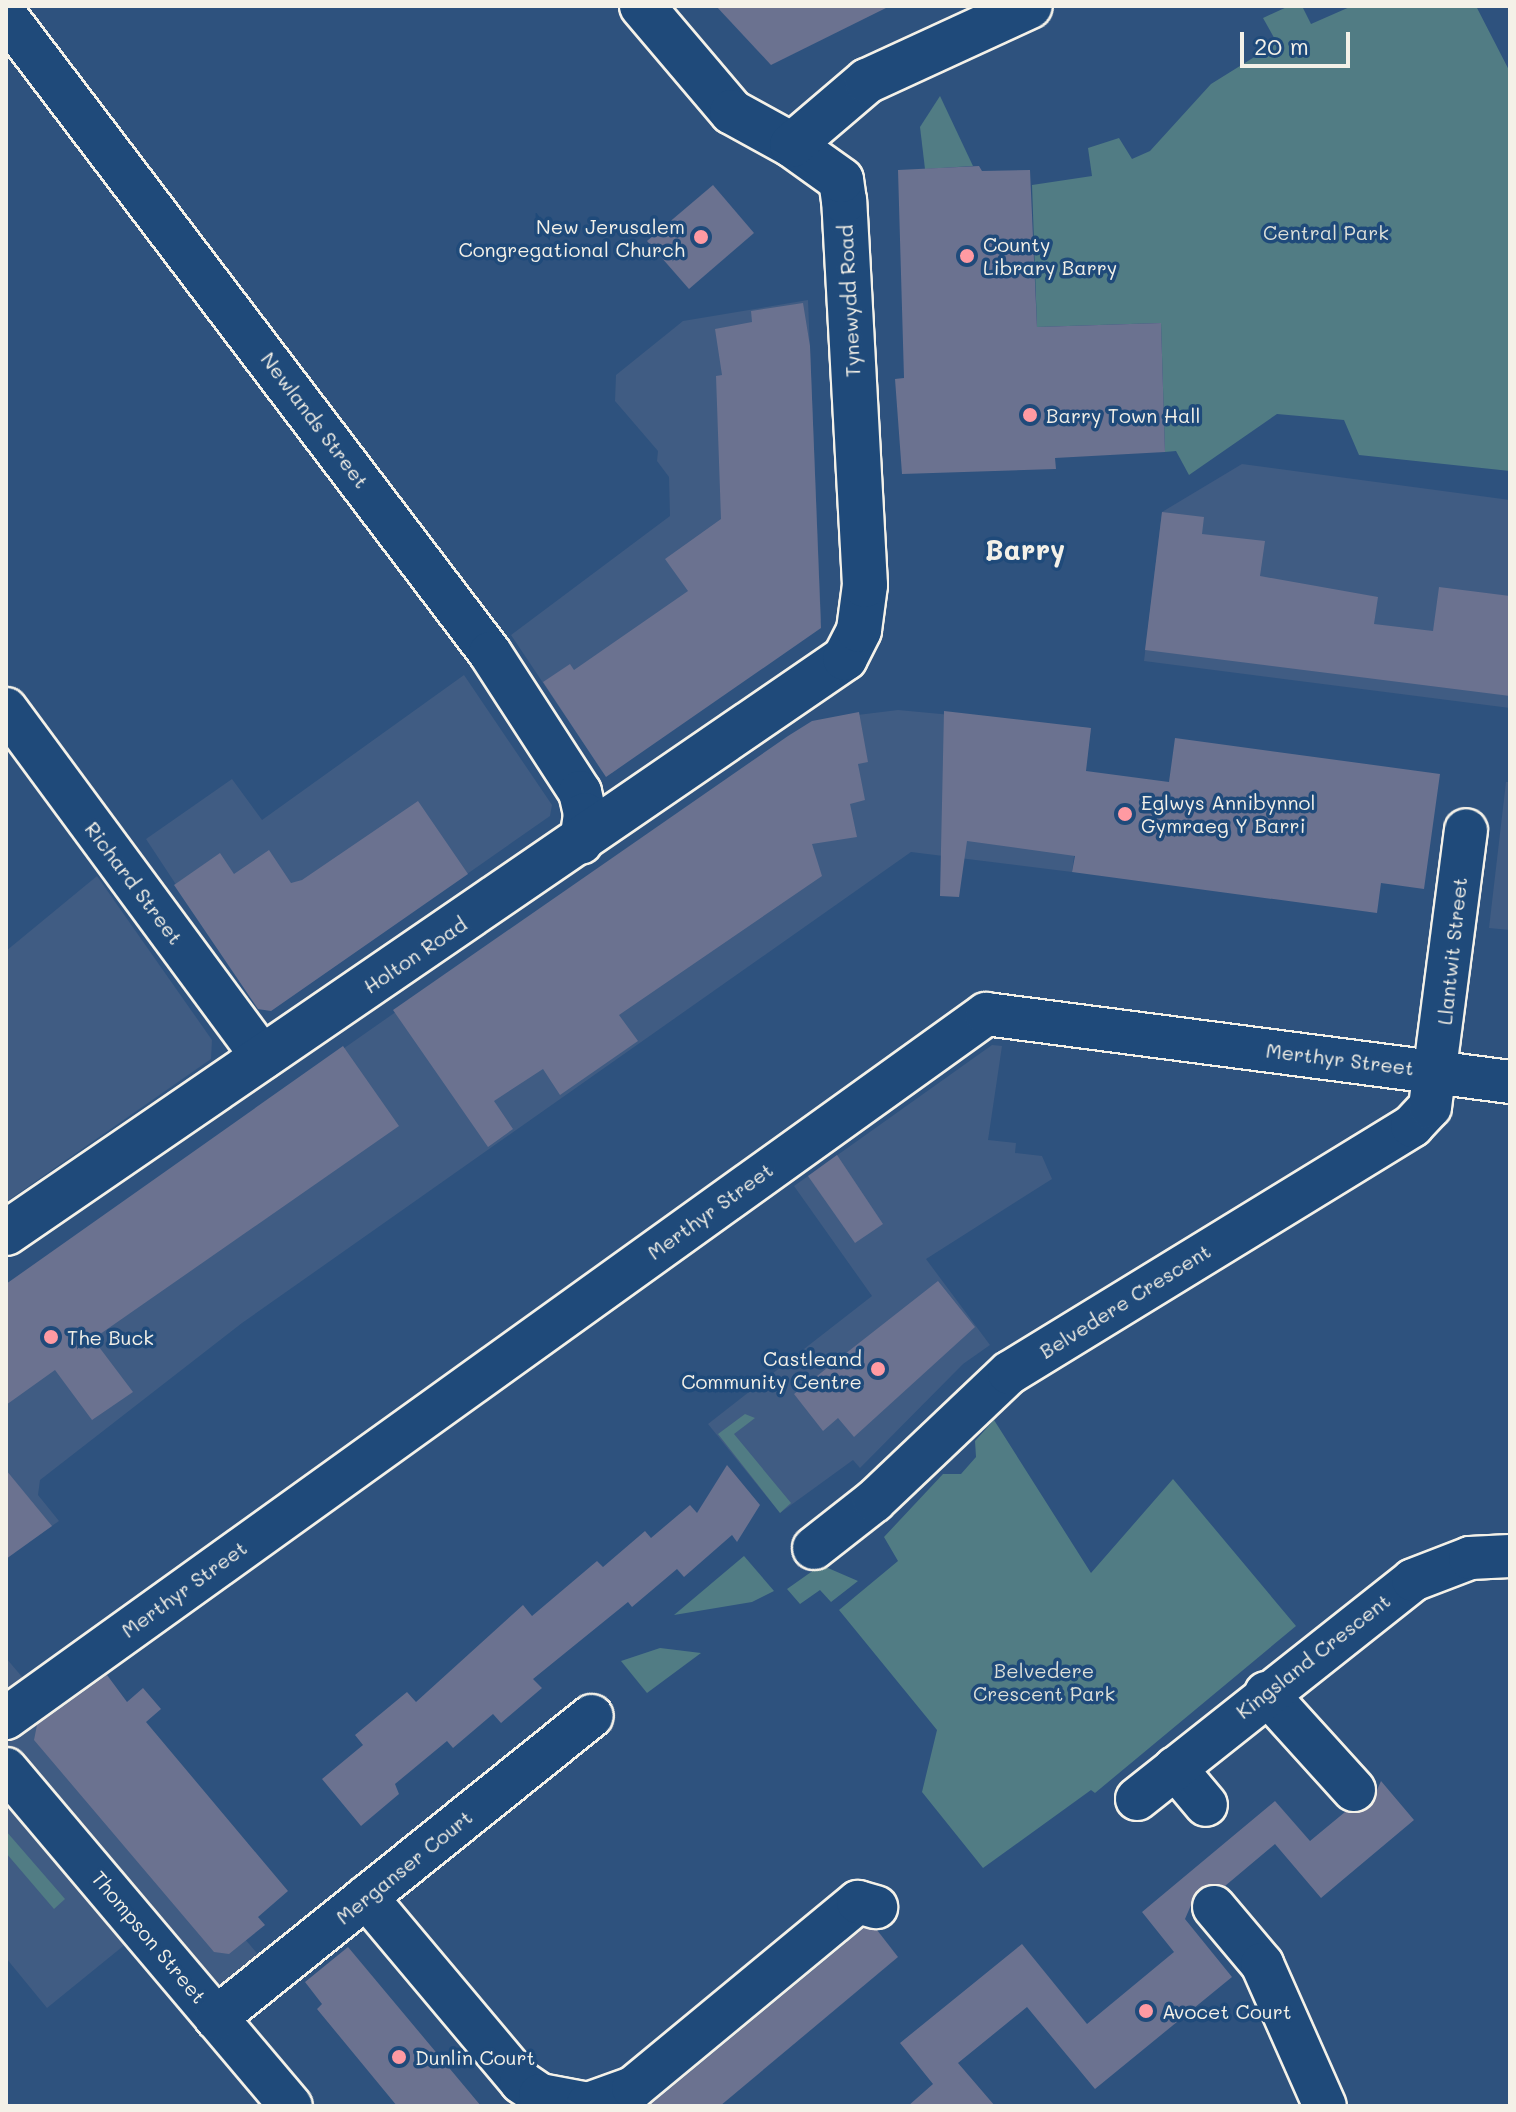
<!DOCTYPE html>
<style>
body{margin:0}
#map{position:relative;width:1516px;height:2112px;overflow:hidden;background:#2e527e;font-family:Mali,sans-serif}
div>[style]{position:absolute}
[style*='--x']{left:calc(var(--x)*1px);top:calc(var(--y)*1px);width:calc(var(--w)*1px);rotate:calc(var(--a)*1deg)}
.built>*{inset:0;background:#405c83}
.green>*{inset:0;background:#517c84}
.building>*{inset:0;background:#6b7290}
.roads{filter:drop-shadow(2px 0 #f4f1e8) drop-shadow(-2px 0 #f4f1e8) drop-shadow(0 2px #f4f1e8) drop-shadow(0 -2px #f4f1e8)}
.minor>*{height:42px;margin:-21px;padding:0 21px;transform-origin:21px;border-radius:21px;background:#1f4a7a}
.tertiary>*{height:44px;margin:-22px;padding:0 22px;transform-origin:22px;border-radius:22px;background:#1f4a7a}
.secondary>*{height:44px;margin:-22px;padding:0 22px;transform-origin:22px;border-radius:22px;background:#1f4a7a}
.dots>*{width:22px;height:22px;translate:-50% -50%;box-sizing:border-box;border:4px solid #1f4a7a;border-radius:50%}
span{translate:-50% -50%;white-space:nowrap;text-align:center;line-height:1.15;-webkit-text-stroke:7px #1f4a7a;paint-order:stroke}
.poi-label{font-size:20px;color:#f4f1e8}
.right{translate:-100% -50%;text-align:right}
.left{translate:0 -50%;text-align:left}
.park-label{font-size:20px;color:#dcdfd9}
.street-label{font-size:20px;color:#f4f1e8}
.district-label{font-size:28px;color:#f4f1e8;font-weight:700}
.frame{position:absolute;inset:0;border:8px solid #f4f1e8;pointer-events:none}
.scale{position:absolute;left:1240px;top:32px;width:110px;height:36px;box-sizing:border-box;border:4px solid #f4f1e8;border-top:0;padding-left:10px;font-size:24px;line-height:28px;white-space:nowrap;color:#f4f1e8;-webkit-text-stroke:6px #1f4a7a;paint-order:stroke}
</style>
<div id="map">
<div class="built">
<div style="clip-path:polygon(808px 300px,821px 620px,612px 773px,602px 771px,511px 635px,670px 516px,669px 477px,657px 461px,658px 451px,615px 401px,616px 375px,683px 321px)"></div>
<div style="clip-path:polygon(1242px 464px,1510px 500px,1510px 708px,1144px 661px,1162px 512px)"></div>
<div style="clip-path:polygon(464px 675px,552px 805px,550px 816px,271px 1011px,258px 1009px,146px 839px,232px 779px,262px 820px)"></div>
<div style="clip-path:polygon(898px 710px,1091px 728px,1072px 872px,911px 852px,242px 1323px,40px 1480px,38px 1495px,59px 1521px,6px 1558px,6px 1285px,794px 733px,825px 719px)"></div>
<div style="clip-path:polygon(1506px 782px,1510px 782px,1510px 930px,1489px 928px)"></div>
<div style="clip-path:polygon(97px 876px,212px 1040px,211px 1059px,6px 1202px,6px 951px)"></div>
<div style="clip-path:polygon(992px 1045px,1002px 1046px,988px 1140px,1016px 1143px,1015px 1153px,1042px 1156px,1052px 1179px,926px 1259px,990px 1345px,963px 1364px,860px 1468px,853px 1460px,780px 1513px,708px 1424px,872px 1296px,794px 1186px)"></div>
<div style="clip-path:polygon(6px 1658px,273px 1972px,216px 2018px,143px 1930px,47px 2008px,6px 1958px)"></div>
</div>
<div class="green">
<div style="clip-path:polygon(1289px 6px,1302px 6px,1311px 24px,1352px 6px,1476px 6px,1510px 72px,1510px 471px,1359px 455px,1344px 420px,1277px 414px,1189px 475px,1176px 451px,1165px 452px,1161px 323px,1037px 327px,1032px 185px,1092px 176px,1088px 148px,1119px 138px,1132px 159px,1150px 151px,1211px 84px,1277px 43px,1263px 18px)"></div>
<div style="clip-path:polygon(940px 96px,973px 166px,925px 169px,920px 127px)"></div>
<div style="clip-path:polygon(745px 1414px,755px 1418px,734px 1434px,791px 1503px,780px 1513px,718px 1434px)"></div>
<div style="clip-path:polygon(994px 1420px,1091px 1573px,1173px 1479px,1296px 1626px,1095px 1793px,1091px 1790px,983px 1868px,922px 1792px,937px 1730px,839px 1610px,898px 1561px,884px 1537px,943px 1474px,961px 1474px,976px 1457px,975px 1441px)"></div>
<div style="clip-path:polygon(744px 1556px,774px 1591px,752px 1602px,674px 1615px)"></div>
<div style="clip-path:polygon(821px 1565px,858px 1581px,831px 1602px,820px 1590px,800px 1604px,787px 1589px)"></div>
<div style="clip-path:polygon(660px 1648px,701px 1653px,647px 1693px,621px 1661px)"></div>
<div style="clip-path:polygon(6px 1831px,65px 1899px,54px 1909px,6px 1853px)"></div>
</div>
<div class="building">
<div style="clip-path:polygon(716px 6px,890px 6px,771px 65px)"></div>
<div style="clip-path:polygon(979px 166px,982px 171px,1030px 170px,1037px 327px,1161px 323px,1165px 452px,1055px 458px,1056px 469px,902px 474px,895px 379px,904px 378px,898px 170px)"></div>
<div style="clip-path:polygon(713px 185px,754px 233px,689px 289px,647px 241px)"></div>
<div style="clip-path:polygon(803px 303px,810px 346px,821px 628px,606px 777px,543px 682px,570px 664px,574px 670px,688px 591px,665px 559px,721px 519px,716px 376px,722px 375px,715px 329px,752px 322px,751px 311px)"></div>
<div style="clip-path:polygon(1162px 512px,1204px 517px,1202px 534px,1265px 541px,1260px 576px,1378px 597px,1374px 624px,1433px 631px,1439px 587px,1510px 596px,1510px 696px,1145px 650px)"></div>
<div style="clip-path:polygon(944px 711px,1091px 728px,1086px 771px,1169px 782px,1175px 738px,1440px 774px,1424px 889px,1381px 883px,1377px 913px,1072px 872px,1075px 856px,967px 841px,959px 897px,940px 896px)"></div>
<div style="clip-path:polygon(859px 712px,868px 762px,858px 764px,865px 800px,850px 804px,857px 837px,812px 844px,822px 876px,619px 1015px,638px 1041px,560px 1095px,543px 1069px,494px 1101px,513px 1129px,488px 1147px,393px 1010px,788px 736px,812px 721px)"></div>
<div style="clip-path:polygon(418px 801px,468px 874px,271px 1011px,258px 1009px,174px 885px,220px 853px,234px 874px,269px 850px,291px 883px,302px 880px)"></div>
<div style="clip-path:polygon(343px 1046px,399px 1126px,93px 1339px,133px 1392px,92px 1420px,55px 1370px,6px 1405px,6px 1284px)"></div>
<div style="clip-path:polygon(837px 1155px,883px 1224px,855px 1243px,808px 1176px)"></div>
<div style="clip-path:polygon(938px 1281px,975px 1327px,854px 1437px,838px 1418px,823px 1431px,794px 1394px)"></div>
<div style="clip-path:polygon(727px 1465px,760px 1505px,737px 1542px,732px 1535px,684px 1577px,677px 1569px,632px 1607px,628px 1602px,533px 1679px,542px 1688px,501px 1723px,493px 1714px,453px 1748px,447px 1741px,395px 1784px,399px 1794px,361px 1826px,322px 1779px,363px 1745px,355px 1735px,407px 1692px,416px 1702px,523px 1605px,532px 1616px,597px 1561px,603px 1567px,645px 1531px,651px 1538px,690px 1505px,697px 1513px)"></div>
<div style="clip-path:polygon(6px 1470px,52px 1526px,6px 1559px)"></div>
<div style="clip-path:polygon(107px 1675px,127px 1702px,143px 1688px,161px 1709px,146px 1722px,288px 1891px,258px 1917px,265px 1925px,229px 1954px,214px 1952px,34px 1740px,37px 1725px)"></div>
<div style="clip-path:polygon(1381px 1781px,1414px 1820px,1321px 1898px,1275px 1844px,1225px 1886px,1198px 1889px,1185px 1919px,1232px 1977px,1095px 2089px,1027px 2007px,958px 2063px,995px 2106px,908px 2106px,933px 2084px,900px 2043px,1022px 1944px,1087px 2024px,1174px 1952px,1142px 1912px,1275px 1801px,1310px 1841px,1345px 1812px,1369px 1808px)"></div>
<div style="clip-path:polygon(864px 1928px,877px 1930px,898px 1957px,720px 2106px,649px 2106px)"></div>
<div style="clip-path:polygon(348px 1947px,481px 2106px,397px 2106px,317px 2009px,322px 2004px,305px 1982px)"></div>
</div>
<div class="roads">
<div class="minor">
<div style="--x:6;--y:16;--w:800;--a:52.77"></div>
<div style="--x:490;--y:653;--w:166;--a:57.1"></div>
<div style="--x:580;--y:792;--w:23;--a:77"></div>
<div style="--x:585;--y:814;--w:29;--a:98"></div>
<div style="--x:6;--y:709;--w:433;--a:53.6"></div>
<div style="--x:814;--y:1548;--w:76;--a:-38.1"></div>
<div style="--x:874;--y:1501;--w:186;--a:-43.5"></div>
<div style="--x:1009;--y:1373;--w:473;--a:-31.5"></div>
<div style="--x:1412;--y:1126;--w:26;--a:-47"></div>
<div style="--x:1430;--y:1107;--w:279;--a:-82.6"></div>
<div style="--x:1266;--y:1693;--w:131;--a:47.8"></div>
<div style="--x:6;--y:1718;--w:1207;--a:-35.69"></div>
<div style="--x:986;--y:1014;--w:528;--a:7.39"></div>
<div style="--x:1175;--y:1768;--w:48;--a:50"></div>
<div style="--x:6;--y:1769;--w:441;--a:49.8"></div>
<div style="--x:1137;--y:1799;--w:352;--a:-38.4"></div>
<div style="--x:1413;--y:1580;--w:61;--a:-21.1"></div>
<div style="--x:1470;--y:1558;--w:40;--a:-2.9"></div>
<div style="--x:366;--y:1897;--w:241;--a:50"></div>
<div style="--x:521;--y:2082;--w:23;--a:34"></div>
<div style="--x:540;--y:2095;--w:49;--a:10.6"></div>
<div style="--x:588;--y:2104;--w:48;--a:-19.6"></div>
<div style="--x:633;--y:2088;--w:292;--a:-39.6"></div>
<div style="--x:858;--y:1902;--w:19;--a:16"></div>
<div style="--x:1214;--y:1907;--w:75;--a:49.9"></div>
<div style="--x:1262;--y:1964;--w:155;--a:66.1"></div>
<div style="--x:216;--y:2018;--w:482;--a:-38.8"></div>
</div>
<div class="tertiary">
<div style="--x:642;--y:6;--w:139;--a:49.7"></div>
<div style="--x:732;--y:112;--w:68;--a:28.8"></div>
</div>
<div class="secondary">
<div style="--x:6;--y:1233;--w:1017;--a:-34.42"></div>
<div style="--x:845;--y:658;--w:31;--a:-63"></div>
<div style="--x:859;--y:630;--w:45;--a:-82.4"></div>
<div style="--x:865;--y:585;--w:385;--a:-93.1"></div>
<div style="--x:844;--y:201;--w:21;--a:-98"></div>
<div style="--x:841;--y:180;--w:60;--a:-144.5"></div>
<div style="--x:792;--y:145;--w:99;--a:-40.5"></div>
<div style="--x:867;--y:81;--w:179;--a:-24.7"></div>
</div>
</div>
<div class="dots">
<div style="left:701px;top:237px;background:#ff9aa2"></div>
<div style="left:967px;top:256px;background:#ff9aa2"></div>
<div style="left:1030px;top:415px;background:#ff9aa2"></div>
<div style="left:1125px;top:814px;background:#ff9aa2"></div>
<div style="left:51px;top:1337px;background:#ff9aa2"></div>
<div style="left:878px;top:1369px;background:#ff9aa2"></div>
<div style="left:1146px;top:2011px;background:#ff9aa2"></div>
<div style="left:399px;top:2057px;background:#ff9aa2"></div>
</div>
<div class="poi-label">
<span class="right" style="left:685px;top:238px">New Jerusalem<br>Congregational Church</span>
<span class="left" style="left:983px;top:256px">County<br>Library Barry</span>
<span class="left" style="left:1046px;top:415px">Barry Town Hall</span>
<span class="left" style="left:1141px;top:814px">Eglwys Annibynnol<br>Gymraeg Y Barri</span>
<span class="left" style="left:67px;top:1337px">The Buck</span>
<span class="right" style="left:862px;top:1370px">Castleand<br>Community Centre</span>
<span class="left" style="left:1162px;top:2011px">Avocet Court</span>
<span class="left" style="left:415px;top:2057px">Dunlin Court</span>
</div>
<div class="park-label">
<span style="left:1326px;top:232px">Central Park</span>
<span style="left:1044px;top:1682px">Belvedere<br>Crescent Park</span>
</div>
<div class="street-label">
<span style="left:849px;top:301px;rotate:-93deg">Tynewydd Road</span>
<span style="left:315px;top:420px;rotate:53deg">Newlands Street</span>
<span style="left:134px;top:883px;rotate:53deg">Richard Street</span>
<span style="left:1452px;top:951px;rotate:-84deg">Llantwit Street</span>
<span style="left:415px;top:955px;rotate:-34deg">Holton Road</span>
<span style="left:1340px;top:1059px;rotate:7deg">Merthyr Street</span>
<span style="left:710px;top:1211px;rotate:-36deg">Merthyr Street</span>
<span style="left:1125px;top:1301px;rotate:-32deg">Belvedere Crescent</span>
<span style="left:184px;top:1589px;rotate:-36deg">Merthyr Street</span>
<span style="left:1313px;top:1656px;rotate:-38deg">Kingsland Crescent</span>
<span style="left:404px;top:1867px;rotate:-39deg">Merganser Court</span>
<span style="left:149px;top:1937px;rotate:50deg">Thompson Street</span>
</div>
<div class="district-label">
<span style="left:1025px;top:549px">Barry</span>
</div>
<div class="frame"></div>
<div class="scale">20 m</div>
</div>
